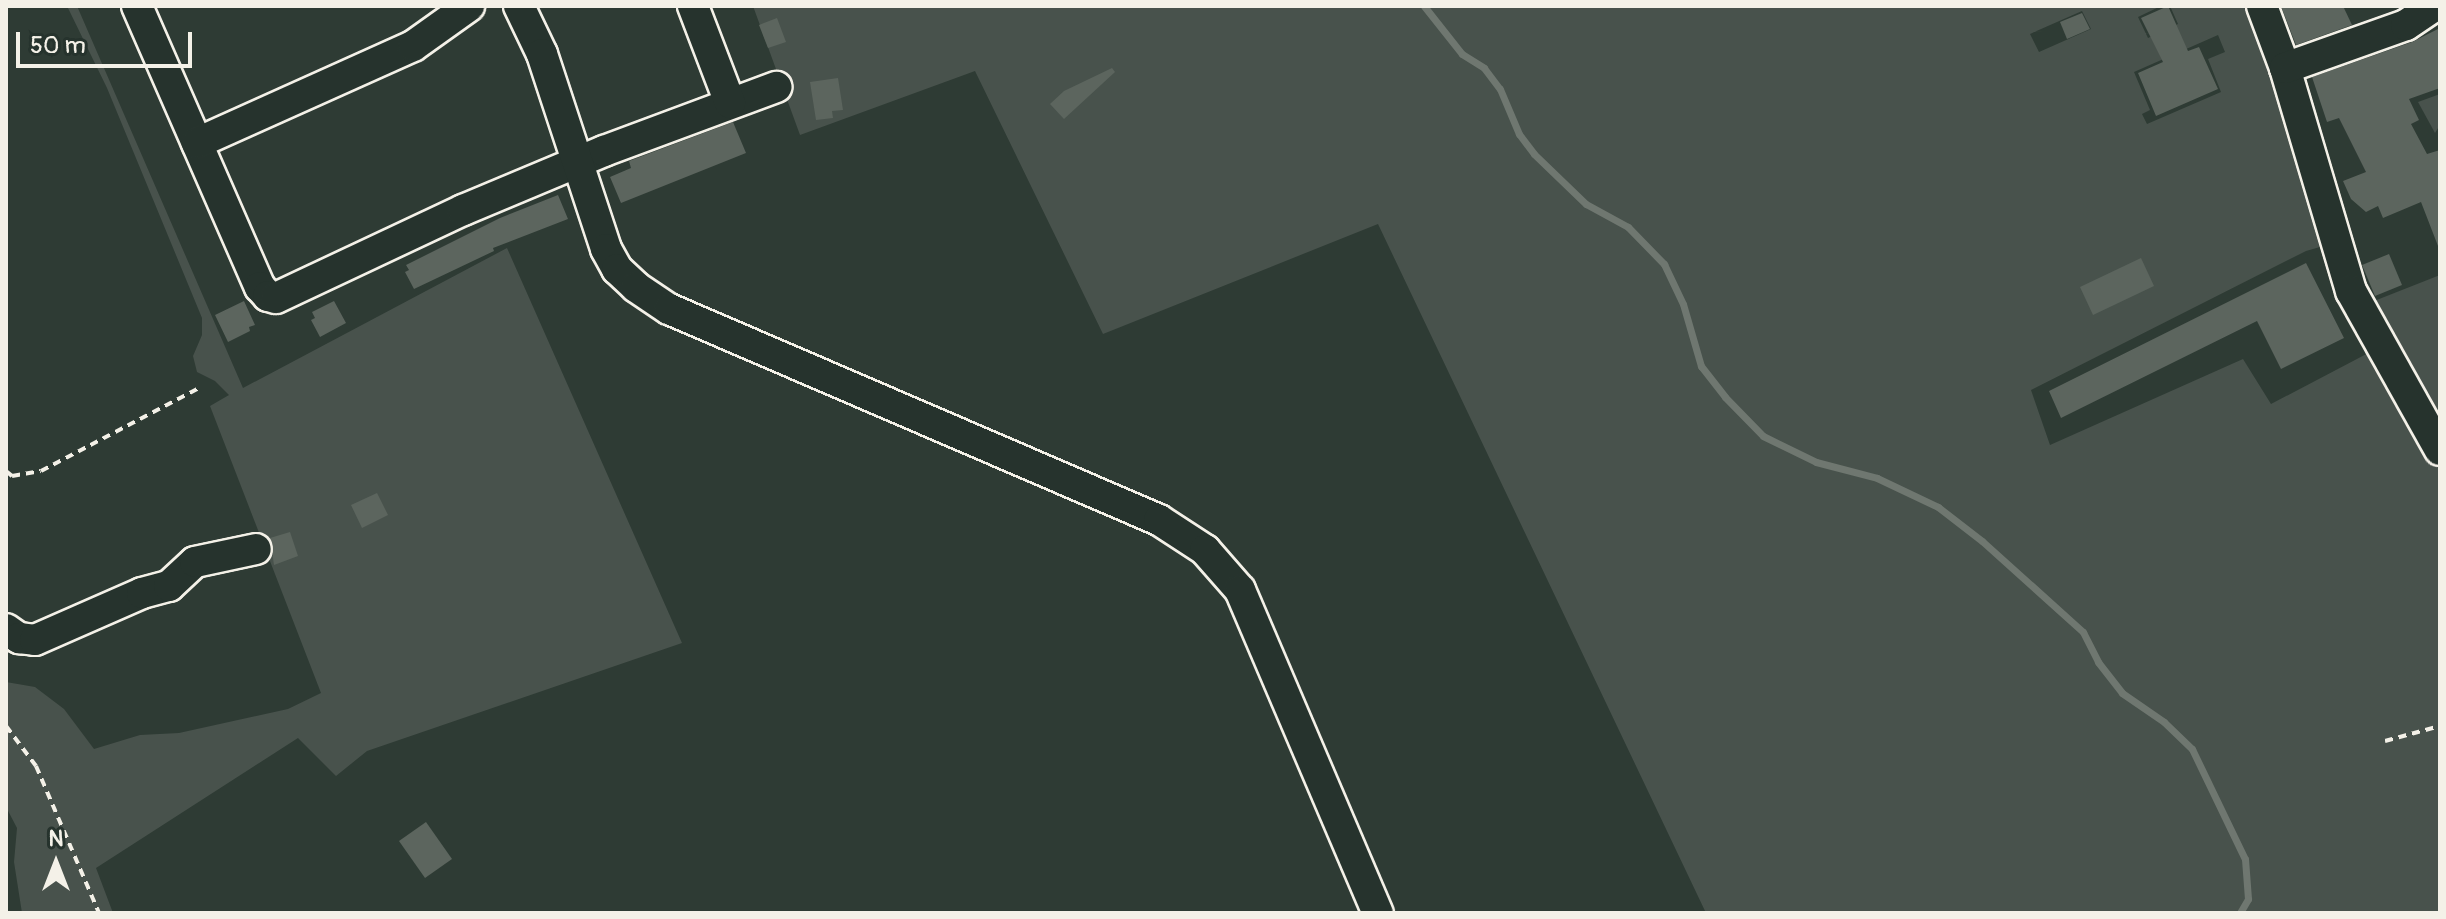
<!DOCTYPE html>
<style>
body{margin:0}
#map{position:relative;width:2446px;height:919px;overflow:hidden;background:#2e3b34;font-family:Pangolin,sans-serif}
div>[style]{position:absolute}
[style*='--x']{left:calc(var(--x)*1px);top:calc(var(--y)*1px);width:calc(var(--w)*1px);rotate:calc(var(--a)*1deg)}
.green>*{inset:0;background:#48524c}
.stream>*{height:7px;margin:-3.5px;padding:0 3.5px;transform-origin:3.5px;border-radius:3.5px;background:#6f7770}
.building>*{inset:0;background:#5c655e}
.path>*{height:4px;margin-top:-2px;transform-origin:0;background:repeating-linear-gradient(90deg,#f4f1e8 0 8px,transparent 0 14px)}
.roads{filter:drop-shadow(2px 0 #f4f1e8) drop-shadow(-2px 0 #f4f1e8) drop-shadow(0 2px #f4f1e8) drop-shadow(0 -2px #f4f1e8)}
.minor>*{height:30px;margin:-15px;padding:0 15px;transform-origin:15px;border-radius:15px;background:#26332d}
span{translate:-50% -50%;white-space:nowrap;text-align:center;line-height:1.15;-webkit-text-stroke:7px #26332d;paint-order:stroke}
.frame{position:absolute;inset:0;border:8px solid #f4f1e8;pointer-events:none}
.north{position:absolute;left:16px;top:823px;width:80px;height:80px;-webkit-text-stroke:6px #26332d;paint-order:stroke;rotate:0deg;font-size:22px;font-weight:700;line-height:32px;text-align:center;color:#f4f1e8}
.north::after{content:'';display:block;margin:auto;width:28px;height:36px;background:#f4f1e8;clip-path:polygon(50% 0,100% 100%,50% 72%,0 100%)}
.scale{position:absolute;left:16px;top:32px;width:176px;height:36px;box-sizing:border-box;border:4px solid #f4f1e8;border-top:0;padding-left:10px;font-size:24px;line-height:28px;white-space:nowrap;color:#f4f1e8;-webkit-text-stroke:6px #26332d;paint-order:stroke}
</style>
<div id="map">
<div class="green">
<div style="clip-path:polygon(67px 6px,77px 6px,243px 388px,507px 248px,682px 643px,367px 751px,336px 776px,298px 738px,96px 868px,113px 913px,22px 913px,14px 862px,17px 828px,6px 807px,6px 682px,35px 687px,64px 709px,94px 749px,140px 735px,179px 733px,288px 709px,321px 693px,210px 406px,229px 395px,215px 381px,197px 372px,193px 356px,202px 335px,202px 318px,107px 88px)"></div>
<div style="clip-path:polygon(evenodd,753px 6px,2161px 6px,2138px 17px,2148px 38px,2178px 24px,2170px 6px,2255px 6px,2327px 245px,2306px 251px,2031px 390px,2050px 445px,2243px 359px,2271px 404px,2374px 350px,2440px 465px,2440px 913px,1706px 913px,1378px 224px,1103px 334px,975px 71px,800px 135px,753px 6px,2082px 11px,2091px 29px,2039px 52px,2030px 34px,2082px 11px,753px 6px,2218px 35px,2225px 52px,2208px 59px,2221px 92px,2147px 124px,2142px 114px,2150px 110px,2134px 72px,2218px 35px)"></div>
<div style="clip-path:polygon(2440px 94px,2440px 125px,2435px 133px,2418px 102px)"></div>
<div style="clip-path:polygon(2440px 275px,2440px 433px,2369px 303px)"></div>
</div>
<div class="stream">
<div style="--x:1424;--y:6;--w:61;--a:51.6"></div>
<div style="--x:1462;--y:54;--w:26;--a:32"></div>
<div style="--x:1484;--y:68;--w:26;--a:53"></div>
<div style="--x:1500;--y:89;--w:49;--a:67.1"></div>
<div style="--x:1519;--y:134;--w:25;--a:53"></div>
<div style="--x:1534;--y:154;--w:72;--a:43.9"></div>
<div style="--x:1586;--y:204;--w:48;--a:28.7"></div>
<div style="--x:1628;--y:227;--w:52;--a:45.8"></div>
<div style="--x:1664;--y:264;--w:44;--a:64.6"></div>
<div style="--x:1683;--y:304;--w:65;--a:73.8"></div>
<div style="--x:1701;--y:366;--w:39;--a:52"></div>
<div style="--x:1725;--y:397;--w:54;--a:45.7"></div>
<div style="--x:1763;--y:436;--w:59;--a:26.1"></div>
<div style="--x:1816;--y:462;--w:63;--a:14.7"></div>
<div style="--x:1877;--y:478;--w:68;--a:25.4"></div>
<div style="--x:1938;--y:507;--w:56;--a:37.7"></div>
<div style="--x:1982;--y:541;--w:136;--a:42"></div>
<div style="--x:2083;--y:632;--w:34;--a:63"></div>
<div style="--x:2098;--y:662;--w:39;--a:52"></div>
<div style="--x:2122;--y:693;--w:51;--a:34.6"></div>
<div style="--x:2164;--y:722;--w:39;--a:44"></div>
<div style="--x:2192;--y:749;--w:122;--a:64.3"></div>
<div style="--x:2245;--y:859;--w:40;--a:85.7"></div>
<div style="--x:2248;--y:899;--w:16;--a:120"></div>
</div>
<div class="building">
<div style="clip-path:polygon(2168px 6px,2188px 51px,2199px 47px,2218px 89px,2156px 116px,2138px 73px,2163px 62px,2141px 18px)"></div>
<div style="clip-path:polygon(2281px 6px,2343px 6px,2352px 25px,2296px 45px)"></div>
<div style="clip-path:polygon(2082px 13px,2090px 29px,2067px 39px,2060px 22px)"></div>
<div style="clip-path:polygon(777px 18px,786px 42px,768px 48px,759px 25px)"></div>
<div style="clip-path:polygon(2440px 28px,2440px 88px,2409px 99px,2419px 120px,2411px 124px,2427px 154px,2440px 150px,2438px 246px,2421px 202px,2383px 218px,2378px 206px,2366px 212px,2351px 199px,2343px 181px,2366px 172px,2339px 118px,2327px 122px,2312px 77px,2412px 42px)"></div>
<div style="clip-path:polygon(1112px 68px,1115px 72px,1064px 119px,1050px 104px,1064px 91px)"></div>
<div style="clip-path:polygon(838px 78px,843px 110px,832px 111px,833px 118px,816px 120px,810px 82px)"></div>
<div style="clip-path:polygon(733px 122px,746px 153px,621px 203px,610px 177px,631px 168px,629px 161px)"></div>
<div style="clip-path:polygon(558px 195px,568px 219px,493px 248px,494px 251px,414px 289px,405px 272px,409px 270px,406px 265px,500px 218px)"></div>
<div style="clip-path:polygon(2389px 254px,2402px 285px,2375px 296px,2362px 265px)"></div>
<div style="clip-path:polygon(2141px 258px,2154px 286px,2093px 315px,2080px 287px)"></div>
<div style="clip-path:polygon(2306px 263px,2344px 338px,2281px 369px,2257px 321px,2061px 418px,2049px 391px)"></div>
<div style="clip-path:polygon(244px 301px,255px 325px,249px 327px,250px 331px,228px 342px,215px 315px)"></div>
<div style="clip-path:polygon(334px 301px,346px 323px,320px 337px,311px 320px,315px 318px,312px 312px)"></div>
<div style="clip-path:polygon(377px 493px,388px 515px,362px 528px,351px 505px)"></div>
<div style="clip-path:polygon(290px 532px,298px 556px,274px 565px,270px 538px)"></div>
<div style="clip-path:polygon(426px 822px,452px 859px,425px 878px,399px 841px)"></div>
</div>
<div class="path">
<div style="--x:6;--y:471;--w:8;--a:40"></div>
<div style="--x:12;--y:476;--w:29;--a:-10"></div>
<div style="--x:41;--y:471;--w:178;--a:-27.7"></div>
<div style="--x:6;--y:726;--w:50;--a:53.1"></div>
<div style="--x:36;--y:766;--w:160;--a:66.8"></div>
<div style="--x:2385;--y:741;--w:57;--a:-15.3"></div>
</div>
<div class="roads">
<div class="minor">
<div style="--x:137;--y:6;--w:307;--a:66.4"></div>
<div style="--x:260;--y:287;--w:12;--a:48"></div>
<div style="--x:268;--y:296;--w:8;--a:14"></div>
<div style="--x:276;--y:298;--w:207;--a:-25.2"></div>
<div style="--x:463;--y:210;--w:153;--a:-22.7"></div>
<div style="--x:604;--y:151;--w:184;--a:-20.4"></div>
<div style="--x:519;--y:6;--w:53;--a:64.4"></div>
<div style="--x:542;--y:54;--w:205;--a:71.8"></div>
<div style="--x:606;--y:249;--w:23;--a:61"></div>
<div style="--x:617;--y:269;--w:26;--a:43"></div>
<div style="--x:636;--y:287;--w:40;--a:34"></div>
<div style="--x:669;--y:309;--w:533;--a:23.3"></div>
<div style="--x:1159;--y:520;--w:55;--a:33.1"></div>
<div style="--x:1205;--y:550;--w:53;--a:48.8"></div>
<div style="--x:1240;--y:590;--w:351;--a:66.9"></div>
<div style="--x:693;--y:6;--w:104;--a:69.1"></div>
<div style="--x:2262;--y:6;--w:66;--a:69.6"></div>
<div style="--x:2285;--y:68;--w:233;--a:73.5"></div>
<div style="--x:2351;--y:291;--w:182;--a:60.8"></div>
<div style="--x:2285;--y:68;--w:128;--a:-19.6"></div>
<div style="--x:2406;--y:25;--w:34;--a:-34"></div>
<div style="--x:197;--y:143;--w:237;--a:-24.2"></div>
<div style="--x:413;--y:46;--w:69;--a:-35.5"></div>
<div style="--x:6;--y:629;--w:16;--a:35"></div>
<div style="--x:19;--y:638;--w:16;--a:7"></div>
<div style="--x:35;--y:640;--w:117;--a:-23.7"></div>
<div style="--x:142;--y:593;--w:28;--a:-15"></div>
<div style="--x:169;--y:586;--w:35;--a:-43"></div>
<div style="--x:195;--y:562;--w:62;--a:-12"></div>
</div>
</div>
<div class="frame"></div>
<div class="north">N</div>
<div class="scale">50 m</div>
</div>
